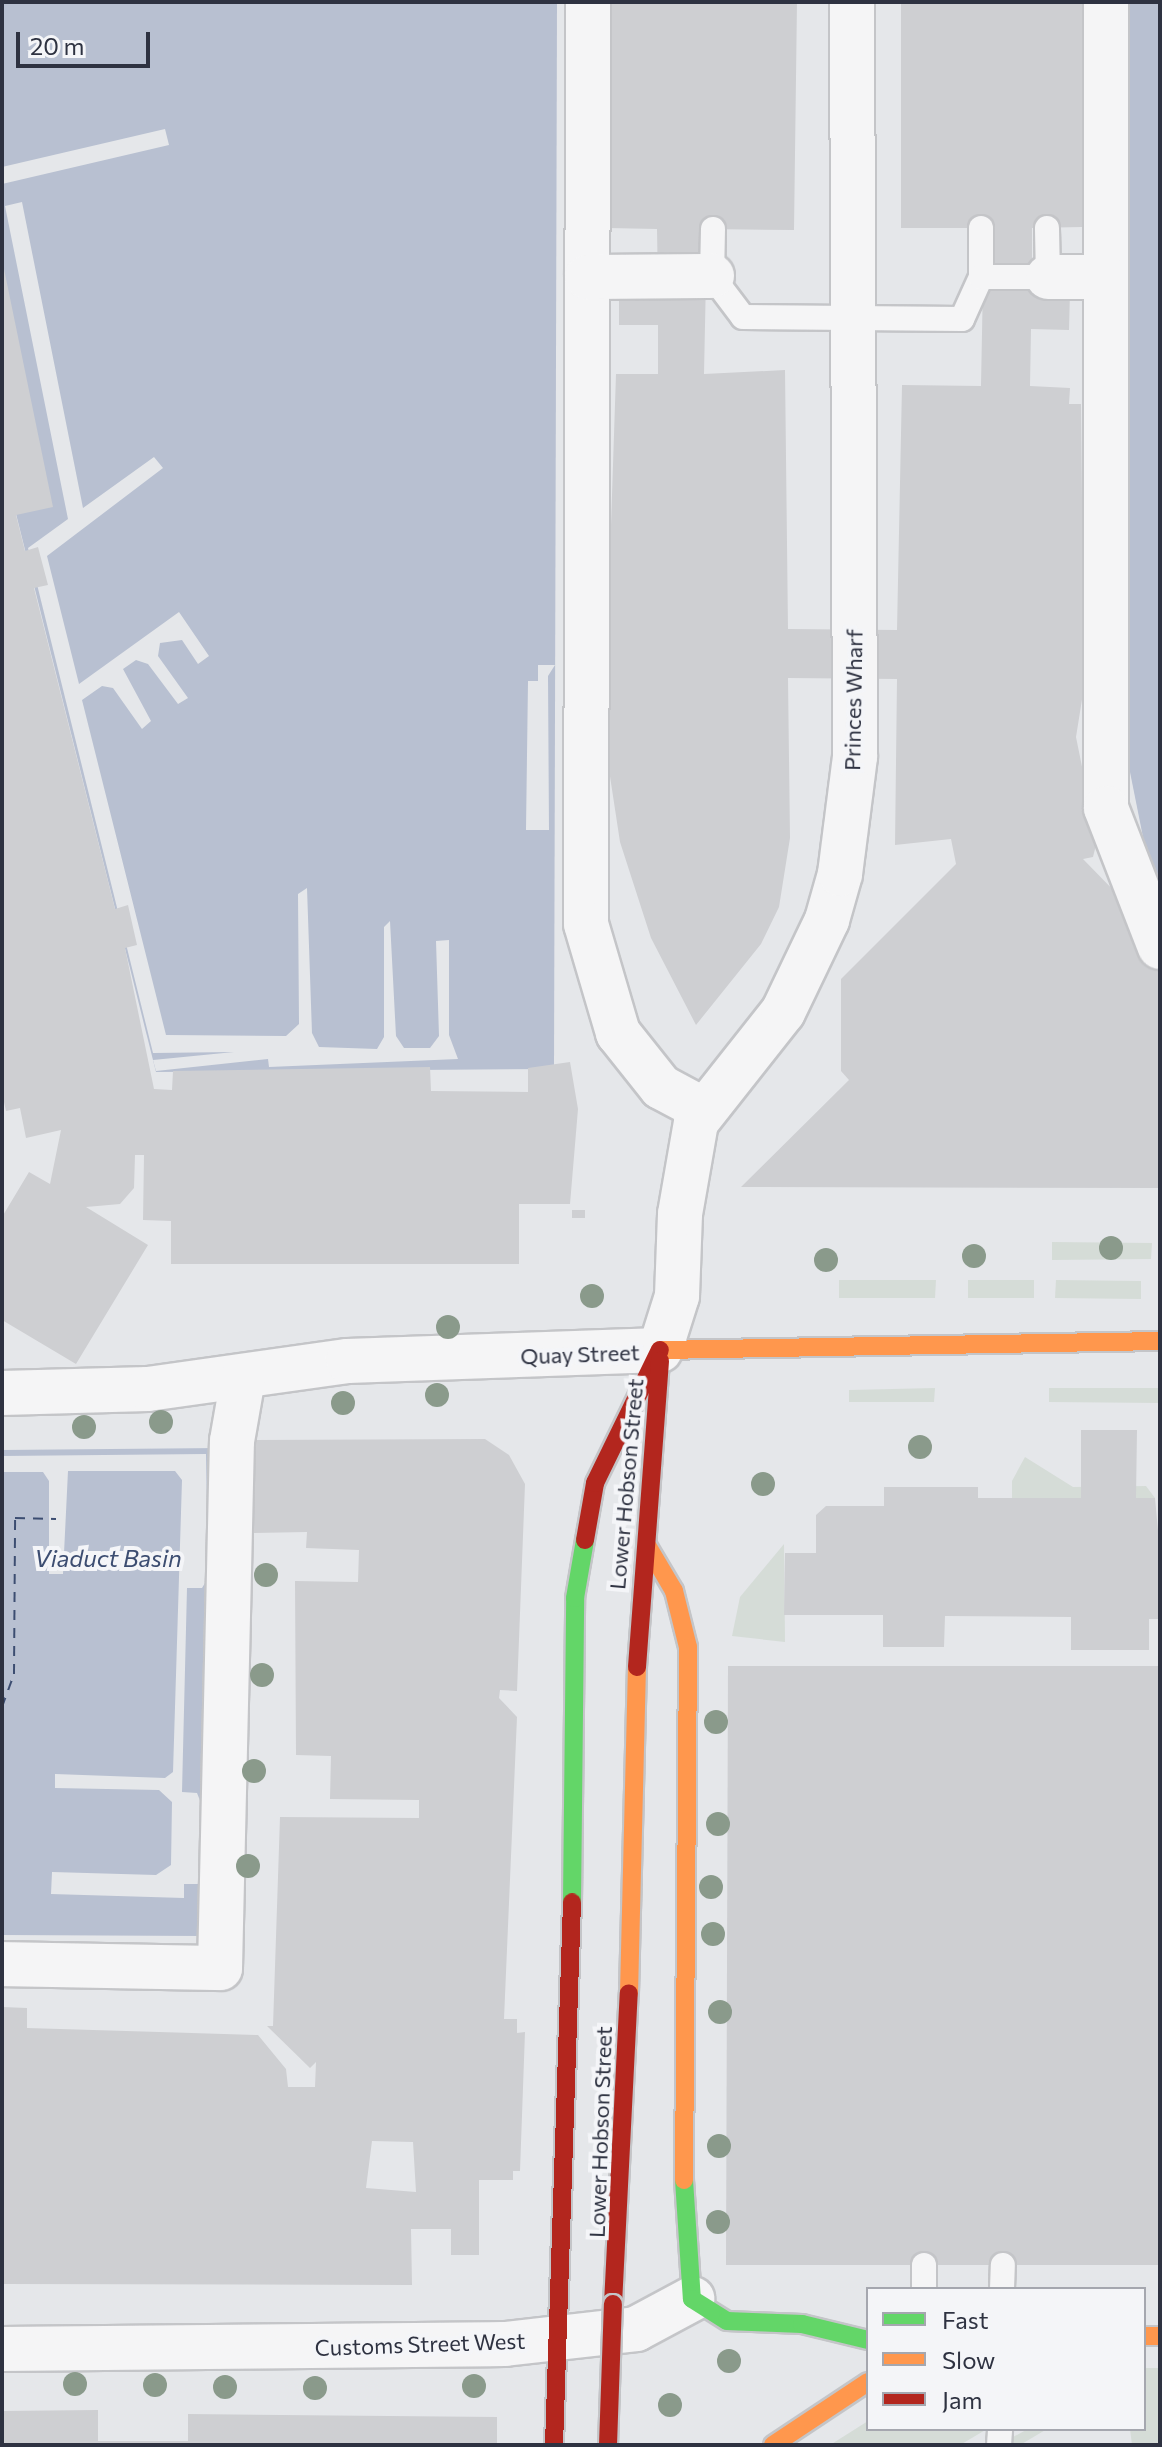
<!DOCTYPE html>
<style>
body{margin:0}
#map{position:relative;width:1162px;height:2447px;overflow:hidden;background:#e5e7ea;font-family:Commissioner,sans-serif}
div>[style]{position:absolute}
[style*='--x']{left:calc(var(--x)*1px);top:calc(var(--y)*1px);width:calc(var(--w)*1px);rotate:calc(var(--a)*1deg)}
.green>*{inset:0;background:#d5dcd7}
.water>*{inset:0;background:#b8c0d1}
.pier>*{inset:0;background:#e5e7ea}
.ferry>*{height:2px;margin-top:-1px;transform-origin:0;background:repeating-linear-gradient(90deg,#3c4d71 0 10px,transparent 0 18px)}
.building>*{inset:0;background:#cecfd2}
.roads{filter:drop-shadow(2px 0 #c4c5c8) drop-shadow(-2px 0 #c4c5c8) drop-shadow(0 2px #c4c5c8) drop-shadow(0 -2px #c4c5c8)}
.lane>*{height:24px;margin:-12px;padding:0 12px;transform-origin:12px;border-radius:12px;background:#f5f5f6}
.street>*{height:44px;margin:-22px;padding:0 22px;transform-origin:22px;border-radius:22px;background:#f5f5f6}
.fast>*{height:18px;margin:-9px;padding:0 9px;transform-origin:9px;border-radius:9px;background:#63d668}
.slow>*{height:18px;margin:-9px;padding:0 9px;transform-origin:9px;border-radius:9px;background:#ff974d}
.jam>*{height:18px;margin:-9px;padding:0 9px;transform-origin:9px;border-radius:9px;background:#b3261e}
.bridges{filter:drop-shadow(2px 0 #c4c5c8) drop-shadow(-2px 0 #c4c5c8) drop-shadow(0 2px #c4c5c8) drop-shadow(0 -2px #c4c5c8)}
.jam-bridge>*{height:18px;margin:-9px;padding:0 9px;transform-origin:9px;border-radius:9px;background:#b3261e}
.trees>*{width:24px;height:24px;margin:-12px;border-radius:50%;background:#8a9a8b}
span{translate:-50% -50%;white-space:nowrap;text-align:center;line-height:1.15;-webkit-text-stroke:8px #f4f5f8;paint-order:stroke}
.street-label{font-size:22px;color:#2e3241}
.water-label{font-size:24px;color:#3c4d71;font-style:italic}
.frame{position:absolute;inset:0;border:4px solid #2e3241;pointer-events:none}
.legend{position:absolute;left:866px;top:2287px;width:280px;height:144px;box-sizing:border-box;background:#f4f5f8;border:2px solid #a5a7af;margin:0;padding:10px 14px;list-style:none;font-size:24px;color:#2e3241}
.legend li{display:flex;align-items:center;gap:16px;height:40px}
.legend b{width:40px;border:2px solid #a5a7af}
.scale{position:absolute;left:16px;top:32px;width:134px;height:36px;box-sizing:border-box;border:4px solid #2e3241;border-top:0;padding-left:10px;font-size:24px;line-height:28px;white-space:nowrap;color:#2e3241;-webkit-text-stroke:6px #f4f5f8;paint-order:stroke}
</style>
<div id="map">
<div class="green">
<div style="clip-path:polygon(1052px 1242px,1152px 1243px,1151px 1259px,1052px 1260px)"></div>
<div style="clip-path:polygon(839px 1280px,936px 1280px,935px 1298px,839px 1298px)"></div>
<div style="clip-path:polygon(968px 1280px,1034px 1280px,1034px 1298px,968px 1298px)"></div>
<div style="clip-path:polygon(1056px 1280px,1141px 1281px,1141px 1299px,1055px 1298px)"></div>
<div style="clip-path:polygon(935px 1388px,934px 1402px,849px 1402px,849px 1390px)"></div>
<div style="clip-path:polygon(1049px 1388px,1160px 1388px,1160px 1403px,1049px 1402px)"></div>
<div style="clip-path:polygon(1025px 1457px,1073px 1487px,1146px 1486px,1155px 1498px,1012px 1500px,1012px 1481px)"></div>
<div style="clip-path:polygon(784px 1544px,785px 1642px,732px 1636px,740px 1597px)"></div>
<div style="clip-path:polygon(1144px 2368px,1160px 2368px,1160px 2445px,1132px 2445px,1130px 2429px,1144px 2429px)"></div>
<div style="clip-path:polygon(868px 2421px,868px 2429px,987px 2429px,960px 2445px,830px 2445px)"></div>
<div style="clip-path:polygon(1028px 2429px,1047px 2429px,1020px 2445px,998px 2445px)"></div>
</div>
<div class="water">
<div style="clip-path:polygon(2px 2px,557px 2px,554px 1069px,156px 1072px,2px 458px)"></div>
<div style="clip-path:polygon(1127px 2px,1160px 2px,1160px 880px,1144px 842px,1128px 762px)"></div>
<div style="clip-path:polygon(220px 1448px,203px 1936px,2px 1935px,2px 1450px)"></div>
</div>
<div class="pier">
<div style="clip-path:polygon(165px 129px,169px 145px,2px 184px,2px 167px)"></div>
<div style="clip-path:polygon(22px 202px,83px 508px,154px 457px,163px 468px,47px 556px,79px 684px,179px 612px,209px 656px,198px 664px,182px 640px,160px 643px,158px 656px,188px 698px,178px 704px,148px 664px,136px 660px,123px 669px,151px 721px,142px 729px,113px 688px,102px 686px,82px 700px,166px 1035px,286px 1036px,299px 1024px,298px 894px,307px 888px,312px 1033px,319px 1047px,377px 1049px,384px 1037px,384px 927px,390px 921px,396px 1036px,404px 1048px,430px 1048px,439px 1036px,436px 941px,449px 940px,449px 1035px,458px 1059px,269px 1067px,268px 1059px,156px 1071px,153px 1060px,234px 1052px,153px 1053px,28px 548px,68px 519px,5px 206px)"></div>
<div style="clip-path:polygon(538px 665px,555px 665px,548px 676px,549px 830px,526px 830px,528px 681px,538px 681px)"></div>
<div style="clip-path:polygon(206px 1454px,208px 1578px,202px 1588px,187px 1588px,182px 1792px,197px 1793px,201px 1803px,198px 1884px,184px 1884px,184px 1898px,51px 1894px,52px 1872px,156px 1875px,171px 1865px,172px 1802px,159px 1790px,55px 1788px,55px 1774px,165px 1778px,173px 1772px,182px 1480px,175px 1471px,68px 1471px,63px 1574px,49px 1574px,49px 1481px,43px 1472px,2px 1472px,2px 1456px)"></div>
</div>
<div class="ferry">
<div style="--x:2;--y:1707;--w:35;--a:-70"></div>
<div style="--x:14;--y:1674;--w:156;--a:-89.6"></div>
<div style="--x:15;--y:1518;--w:41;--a:1.4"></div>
</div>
<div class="building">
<div style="clip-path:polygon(611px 2px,797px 2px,794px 230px,707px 229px,704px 374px,785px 370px,788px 629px,897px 630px,902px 385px,981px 386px,984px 228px,901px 228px,901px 2px,1082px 2px,1082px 227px,1032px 228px,1032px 290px,1070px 291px,1069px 330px,1031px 329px,1030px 386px,1070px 388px,1069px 404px,1081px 404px,1084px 687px,1076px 737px,1097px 841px,1093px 857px,1083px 859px,1160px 938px,1160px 1188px,741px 1187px,849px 1080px,841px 1071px,841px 979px,956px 864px,951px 839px,895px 845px,897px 679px,788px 678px,790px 838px,779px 907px,761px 944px,696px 1025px,651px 938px,620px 842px,604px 737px,616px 374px,658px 374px,658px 325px,619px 325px,619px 287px,658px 288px,657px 229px,608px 228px)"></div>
<div style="clip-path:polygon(3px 264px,53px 507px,16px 515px,25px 551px,38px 547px,48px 585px,34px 588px,115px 909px,128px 905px,137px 945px,125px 948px,154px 1089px,172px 1090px,173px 1071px,430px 1067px,431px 1091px,528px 1092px,528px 1068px,570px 1062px,578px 1109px,570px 1204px,519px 1204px,519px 1264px,171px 1264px,171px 1221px,143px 1220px,144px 1155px,135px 1155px,134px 1188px,120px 1204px,86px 1207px,148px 1245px,76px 1364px,2px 1320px,2px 1217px,29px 1172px,50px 1184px,61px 1130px,26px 1138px,20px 1108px,6px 1111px,2px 1093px)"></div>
<div style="clip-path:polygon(572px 1210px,585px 1210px,585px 1218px,572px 1218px)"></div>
<div style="clip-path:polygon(1081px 1430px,1137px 1430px,1136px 1498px,1155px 1498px,1160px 1552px,1160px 1619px,1149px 1619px,1149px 1650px,1071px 1650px,1071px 1617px,945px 1616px,944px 1647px,883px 1647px,883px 1615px,784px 1615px,785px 1553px,816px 1553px,816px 1515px,826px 1506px,884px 1506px,884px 1487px,978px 1487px,978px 1498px,1081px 1498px)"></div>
<div style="clip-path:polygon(evenodd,485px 1439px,509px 1455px,525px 1484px,517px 1691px,500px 1690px,499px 1698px,517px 1717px,504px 2019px,517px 2019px,517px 2033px,525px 2032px,520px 2171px,513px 2171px,513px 2180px,479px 2180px,479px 2255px,451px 2255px,451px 2229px,411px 2229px,412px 2285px,2px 2284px,2px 2007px,27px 2008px,27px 2028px,258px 2035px,286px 2069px,288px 2087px,315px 2087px,316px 2062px,310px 2068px,267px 2026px,273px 2026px,280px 1817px,419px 1818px,419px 1800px,330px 1799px,331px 1756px,296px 1755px,295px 1581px,358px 1582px,359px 1550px,306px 1548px,307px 1532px,251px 1533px,250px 1440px,485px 1439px,372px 2141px,413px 2142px,416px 2192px,366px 2188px,372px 2141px)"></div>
<div style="clip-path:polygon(728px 1666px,1160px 1666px,1160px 2265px,726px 2265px)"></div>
<div style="clip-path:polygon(98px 2410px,98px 2441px,188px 2441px,188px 2414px,497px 2417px,497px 2445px,2px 2445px,2px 2411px)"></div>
</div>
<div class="roads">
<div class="lane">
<div style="--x:713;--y:229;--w:47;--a:91.2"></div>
<div style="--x:712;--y:276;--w:51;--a:52.9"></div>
<div style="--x:743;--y:317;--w:219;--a:0.5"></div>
<div style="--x:962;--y:319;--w:46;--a:-65.7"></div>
<div style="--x:981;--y:277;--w:49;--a:-90"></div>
<div style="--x:981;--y:277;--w:67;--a:0"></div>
<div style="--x:1048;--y:277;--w:49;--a:-91.2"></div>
<div style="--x:924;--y:2265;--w:24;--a:90"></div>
<div style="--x:1002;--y:2289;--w:24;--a:-88"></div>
<div style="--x:999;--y:2445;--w:16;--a:-86"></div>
</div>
<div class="street">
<div style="--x:588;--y:2;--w:922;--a:90.12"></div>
<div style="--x:586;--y:924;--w:114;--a:73.6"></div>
<div style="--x:618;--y:1033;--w:69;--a:51.5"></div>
<div style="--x:661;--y:1087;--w:47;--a:28.2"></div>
<div style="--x:1106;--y:2;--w:806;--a:90"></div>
<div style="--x:1106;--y:808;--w:149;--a:68.8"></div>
<div style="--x:587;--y:277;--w:125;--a:-0.5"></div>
<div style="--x:1048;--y:277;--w:57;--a:0"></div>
<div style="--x:2;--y:1393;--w:146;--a:-1.6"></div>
<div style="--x:148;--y:1389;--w:202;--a:-8"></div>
<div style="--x:348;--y:1361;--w:312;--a:-2"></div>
<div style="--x:660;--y:1350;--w:57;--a:-72.5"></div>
<div style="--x:677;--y:1296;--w:82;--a:-87.9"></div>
<div style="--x:680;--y:1214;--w:93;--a:-80.1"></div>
<div style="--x:696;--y:1122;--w:140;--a:-51.7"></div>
<div style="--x:783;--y:1012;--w:102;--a:-64.4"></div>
<div style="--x:827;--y:920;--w:48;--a:-74.2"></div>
<div style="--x:840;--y:874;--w:118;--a:-82.7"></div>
<div style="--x:855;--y:757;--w:755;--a:-90.23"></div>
<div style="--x:2;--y:1964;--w:218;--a:1.1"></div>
<div style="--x:220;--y:1968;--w:527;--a:-88.7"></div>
<div style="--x:232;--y:1441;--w:64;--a:-80.1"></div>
<div style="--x:2;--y:2349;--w:503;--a:-0.57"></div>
<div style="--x:505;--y:2344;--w:132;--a:-6.5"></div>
<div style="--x:636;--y:2329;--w:64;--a:-28.2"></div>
</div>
<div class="fast">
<div style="--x:572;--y:1902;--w:304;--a:-89.4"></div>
<div style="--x:575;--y:1598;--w:59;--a:-80.2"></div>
<div style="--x:684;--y:2180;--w:119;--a:86.2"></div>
<div style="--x:692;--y:2299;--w:41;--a:32.2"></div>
<div style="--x:727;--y:2321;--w:75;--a:2.3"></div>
<div style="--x:802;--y:2324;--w:68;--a:13.6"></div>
</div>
<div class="slow">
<div style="--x:660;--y:1350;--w:500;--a:-1.03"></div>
<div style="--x:648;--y:1547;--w:51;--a:59.4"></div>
<div style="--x:674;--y:1591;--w:58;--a:76"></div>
<div style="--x:688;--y:1647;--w:533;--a:90.43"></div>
<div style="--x:629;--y:1993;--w:326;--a:-88.6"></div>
<div style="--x:1144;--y:2336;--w:16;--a:0"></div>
<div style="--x:773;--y:2445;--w:114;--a:-33.6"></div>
</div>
<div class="jam">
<div style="--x:585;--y:1540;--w:58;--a:-80"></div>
<div style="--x:595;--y:1483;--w:148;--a:-64"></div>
<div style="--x:637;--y:1667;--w:307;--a:-85.7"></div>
<div style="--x:613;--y:2304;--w:311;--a:-87.1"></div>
<div style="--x:554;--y:2445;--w:543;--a:-88.1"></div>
</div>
</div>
<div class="bridges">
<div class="jam-bridge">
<div style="--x:608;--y:2445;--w:141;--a:-88"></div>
</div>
</div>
<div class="trees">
<div style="left:1111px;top:1248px"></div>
<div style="left:974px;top:1256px"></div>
<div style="left:826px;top:1260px"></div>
<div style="left:592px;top:1296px"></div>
<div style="left:448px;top:1327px"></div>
<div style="left:437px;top:1395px"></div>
<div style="left:343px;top:1403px"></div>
<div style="left:161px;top:1422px"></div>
<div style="left:84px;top:1427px"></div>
<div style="left:920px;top:1447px"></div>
<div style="left:763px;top:1484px"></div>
<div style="left:266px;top:1575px"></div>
<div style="left:262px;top:1675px"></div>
<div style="left:716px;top:1722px"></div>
<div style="left:254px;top:1771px"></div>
<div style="left:718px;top:1824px"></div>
<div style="left:248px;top:1866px"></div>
<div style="left:711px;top:1887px"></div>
<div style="left:713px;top:1934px"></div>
<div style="left:720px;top:2012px"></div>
<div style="left:719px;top:2146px"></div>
<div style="left:718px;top:2222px"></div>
<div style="left:729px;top:2361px"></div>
<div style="left:75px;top:2384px"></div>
<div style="left:155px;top:2385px"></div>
<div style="left:474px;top:2386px"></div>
<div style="left:225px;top:2387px"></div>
<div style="left:315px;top:2388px"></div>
<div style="left:670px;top:2405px"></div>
</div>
<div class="street-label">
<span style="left:853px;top:700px;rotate:-89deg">Princes Wharf</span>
<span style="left:580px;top:1354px;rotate:-2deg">Quay Street</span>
<span style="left:626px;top:1484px;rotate:-85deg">Lower Hobson Street</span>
<span style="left:600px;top:2132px;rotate:-88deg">Lower Hobson Street</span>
<span style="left:420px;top:2344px;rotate:-2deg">Customs Street West</span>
</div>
<div class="water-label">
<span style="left:108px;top:1558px">Viaduct Basin</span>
</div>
<div class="frame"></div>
<ul class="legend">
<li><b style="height:10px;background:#63d668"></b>Fast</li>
<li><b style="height:10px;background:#ff974d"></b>Slow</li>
<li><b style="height:10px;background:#b3261e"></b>Jam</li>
</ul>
<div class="scale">20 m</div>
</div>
